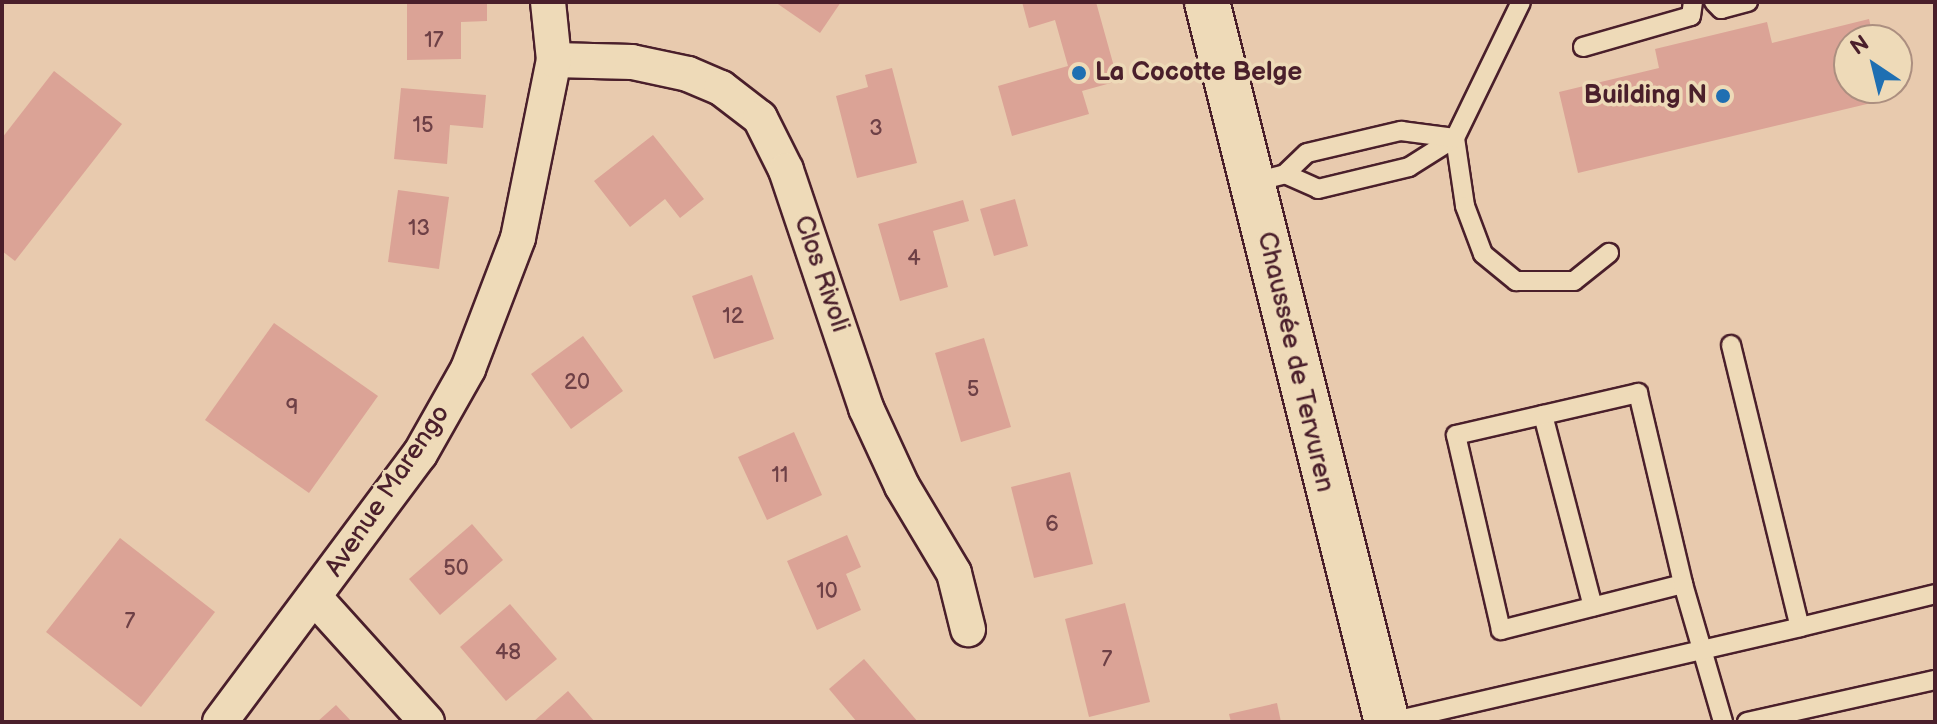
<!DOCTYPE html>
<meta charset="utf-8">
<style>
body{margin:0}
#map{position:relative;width:1937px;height:724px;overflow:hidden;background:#e8caae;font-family:"Balsamiq Sans",sans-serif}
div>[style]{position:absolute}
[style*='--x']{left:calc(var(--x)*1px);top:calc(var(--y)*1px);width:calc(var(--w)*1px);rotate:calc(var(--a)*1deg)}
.building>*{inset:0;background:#dba396}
.roads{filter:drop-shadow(2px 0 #4a1f2b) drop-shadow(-2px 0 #4a1f2b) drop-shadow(0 2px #4a1f2b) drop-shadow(0 -2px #4a1f2b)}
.lane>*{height:18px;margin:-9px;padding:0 9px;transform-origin:9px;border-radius:9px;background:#eedab8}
.street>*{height:34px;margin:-17px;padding:0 17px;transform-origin:17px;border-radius:17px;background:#eedab8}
.secondary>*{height:44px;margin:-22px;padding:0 22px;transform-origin:22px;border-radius:22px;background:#eedab8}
.dots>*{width:22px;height:22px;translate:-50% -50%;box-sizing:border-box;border:4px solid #eedab8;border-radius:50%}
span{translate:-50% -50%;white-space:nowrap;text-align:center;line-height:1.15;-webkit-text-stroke:7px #eedab8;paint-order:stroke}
.number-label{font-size:22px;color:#6e4046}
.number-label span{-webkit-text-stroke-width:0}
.poi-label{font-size:26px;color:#4a1f2b;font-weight:700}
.left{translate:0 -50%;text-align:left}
.right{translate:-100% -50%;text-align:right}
.street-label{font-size:26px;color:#4a1f2b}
.frame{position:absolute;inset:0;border:4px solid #4a1f2b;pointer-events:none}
.north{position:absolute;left:1833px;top:24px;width:80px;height:80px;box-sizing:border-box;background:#eedab8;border:2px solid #ac8f80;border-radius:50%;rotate:325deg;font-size:22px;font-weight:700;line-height:32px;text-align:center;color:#4a1f2b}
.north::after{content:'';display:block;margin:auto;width:28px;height:36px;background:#1f6fb2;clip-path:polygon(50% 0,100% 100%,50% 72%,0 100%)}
</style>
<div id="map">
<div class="building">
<div style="clip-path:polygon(407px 2px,487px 2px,487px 21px,461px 22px,461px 59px,407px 60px)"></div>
<div style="clip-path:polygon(775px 2px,841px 2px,820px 33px)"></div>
<div style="clip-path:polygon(1022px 2px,1096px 2px,1118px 81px,1082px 91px,1089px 114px,1012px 136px,998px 86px,1068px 66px,1055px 20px,1029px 28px)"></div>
<div style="clip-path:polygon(1869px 19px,1874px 40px,1849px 40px,1849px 88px,1886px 88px,1888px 99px,1578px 173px,1559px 92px,1659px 68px,1655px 49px,1767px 22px,1772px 43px)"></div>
<div style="clip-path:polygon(892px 68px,917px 163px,857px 178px,836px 96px,868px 87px,865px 75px)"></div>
<div style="clip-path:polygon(54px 71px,122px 124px,15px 261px,2px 251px,2px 138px)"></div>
<div style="clip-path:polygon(401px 88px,486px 95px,483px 128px,450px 125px,447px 164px,394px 159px)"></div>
<div style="clip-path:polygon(653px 135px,704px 199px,680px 218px,665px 199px,630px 227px,594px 181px)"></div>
<div style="clip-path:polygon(398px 190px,449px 197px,439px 269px,388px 262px)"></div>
<div style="clip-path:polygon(1015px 199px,1028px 246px,994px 256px,980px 209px)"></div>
<div style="clip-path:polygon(963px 200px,969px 221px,933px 231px,948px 287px,900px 301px,878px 224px)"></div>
<div style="clip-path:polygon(752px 275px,774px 339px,714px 359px,692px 296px)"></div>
<div style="clip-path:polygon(274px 323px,378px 396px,309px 493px,205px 420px)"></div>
<div style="clip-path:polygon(583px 336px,623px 391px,571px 429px,531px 374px)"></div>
<div style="clip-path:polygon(984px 338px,1011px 427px,961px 442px,935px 353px)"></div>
<div style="clip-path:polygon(794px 432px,822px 495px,767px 520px,738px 457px)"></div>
<div style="clip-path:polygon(1070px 472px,1093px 564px,1034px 578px,1011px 487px)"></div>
<div style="clip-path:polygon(472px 524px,503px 560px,440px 615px,409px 579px)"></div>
<div style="clip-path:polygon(847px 535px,861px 567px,846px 574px,861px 610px,817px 630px,787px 561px)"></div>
<div style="clip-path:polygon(120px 538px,215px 612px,141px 707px,46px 632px)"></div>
<div style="clip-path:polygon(1125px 603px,1150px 702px,1089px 717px,1065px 619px)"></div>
<div style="clip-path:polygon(510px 604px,557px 659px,506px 701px,460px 647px)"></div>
<div style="clip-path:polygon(864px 659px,918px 722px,857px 722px,829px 689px)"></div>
<div style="clip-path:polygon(568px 691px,595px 722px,533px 722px)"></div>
<div style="clip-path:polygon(1277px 703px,1281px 722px,1231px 722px,1229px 714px)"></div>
<div style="clip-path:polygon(336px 705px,352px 722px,317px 722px)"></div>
</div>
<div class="roads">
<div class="lane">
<div style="--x:1521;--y:2;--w:151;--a:115.9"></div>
<div style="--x:1455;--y:138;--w:69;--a:81.6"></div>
<div style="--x:1465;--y:206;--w:51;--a:69.4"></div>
<div style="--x:1483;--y:254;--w:43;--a:39.3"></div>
<div style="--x:1516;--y:281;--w:58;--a:0"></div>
<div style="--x:1574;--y:281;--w:45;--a:-38.7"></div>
<div style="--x:1714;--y:2;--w:10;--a:45"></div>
<div style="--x:1721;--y:9;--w:28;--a:-15"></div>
<div style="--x:1583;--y:47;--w:112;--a:-16"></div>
<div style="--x:1691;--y:16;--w:14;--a:-82"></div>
<div style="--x:1285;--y:174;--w:36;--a:24"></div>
<div style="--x:1318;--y:189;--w:94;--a:-13.6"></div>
<div style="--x:1409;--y:167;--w:54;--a:-32.2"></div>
<div style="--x:1254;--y:182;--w:32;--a:-14"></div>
<div style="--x:1285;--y:174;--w:30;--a:-44"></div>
<div style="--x:1307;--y:153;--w:97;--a:-13.2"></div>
<div style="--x:1401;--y:131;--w:54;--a:7.4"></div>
<div style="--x:1731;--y:345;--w:290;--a:76.3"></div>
<div style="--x:1800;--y:627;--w:139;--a:-13.7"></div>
<div style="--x:1543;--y:415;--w:198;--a:75.4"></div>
<div style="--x:1683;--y:584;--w:188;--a:165.8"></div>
<div style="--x:1501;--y:630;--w:200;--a:-103"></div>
<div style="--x:1456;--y:435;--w:187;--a:-13"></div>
<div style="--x:1638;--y:393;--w:196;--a:76.7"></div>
<div style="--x:1683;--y:584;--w:144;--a:73.8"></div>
<div style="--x:1390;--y:722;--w:421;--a:-13"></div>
<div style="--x:1747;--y:722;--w:193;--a:-12.6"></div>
</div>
<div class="street">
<div style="--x:554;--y:60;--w:78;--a:1.5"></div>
<div style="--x:632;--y:62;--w:57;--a:12.1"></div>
<div style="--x:688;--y:74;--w:36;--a:23"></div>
<div style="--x:721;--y:88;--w:49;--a:37.6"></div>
<div style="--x:760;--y:118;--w:58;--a:63.4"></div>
<div style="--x:786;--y:170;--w:251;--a:71.4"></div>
<div style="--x:866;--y:408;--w:86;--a:65.2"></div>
<div style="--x:902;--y:486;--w:101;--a:59.1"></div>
<div style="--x:954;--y:573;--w:58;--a:76"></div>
<div style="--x:315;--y:598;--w:167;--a:47.9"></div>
<div style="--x:220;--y:722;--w:334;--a:-53.3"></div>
<div style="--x:420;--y:454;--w:98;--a:-60.5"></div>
<div style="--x:468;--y:369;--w:140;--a:-69.1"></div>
<div style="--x:518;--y:238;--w:182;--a:-78.6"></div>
<div style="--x:554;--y:60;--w:58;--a:-95.9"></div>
</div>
<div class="secondary">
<div style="--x:1207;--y:2;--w:742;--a:75.96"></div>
</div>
</div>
<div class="dots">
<div style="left:1079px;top:73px;background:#1f6fb2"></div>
<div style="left:1723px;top:96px;background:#1f6fb2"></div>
</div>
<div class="number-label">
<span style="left:434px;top:41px">17</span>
<span style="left:423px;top:126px">15</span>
<span style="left:876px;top:129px">3</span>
<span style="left:419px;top:229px">13</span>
<span style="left:914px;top:259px">4</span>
<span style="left:733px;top:317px">12</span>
<span style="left:577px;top:383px">20</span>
<span style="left:973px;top:390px">5</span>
<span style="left:292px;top:408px">9</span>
<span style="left:780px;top:476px">11</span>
<span style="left:1052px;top:525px">6</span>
<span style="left:456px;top:569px">50</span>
<span style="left:827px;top:592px">10</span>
<span style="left:130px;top:622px">7</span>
<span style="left:508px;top:653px">48</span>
<span style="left:1107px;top:660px">7</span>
</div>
<div class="poi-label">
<span class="left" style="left:1095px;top:73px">La Cocotte Belge</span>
<span class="right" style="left:1707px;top:96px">Building N</span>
</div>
<div class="street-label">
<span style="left:821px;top:274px;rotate:71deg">Clos Rivoli</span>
<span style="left:1295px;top:362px;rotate:77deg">Chaussée de Tervuren</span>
<span style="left:388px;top:491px;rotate:-56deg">Avenue Marengo</span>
</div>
<div class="frame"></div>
<div class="north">N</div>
</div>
